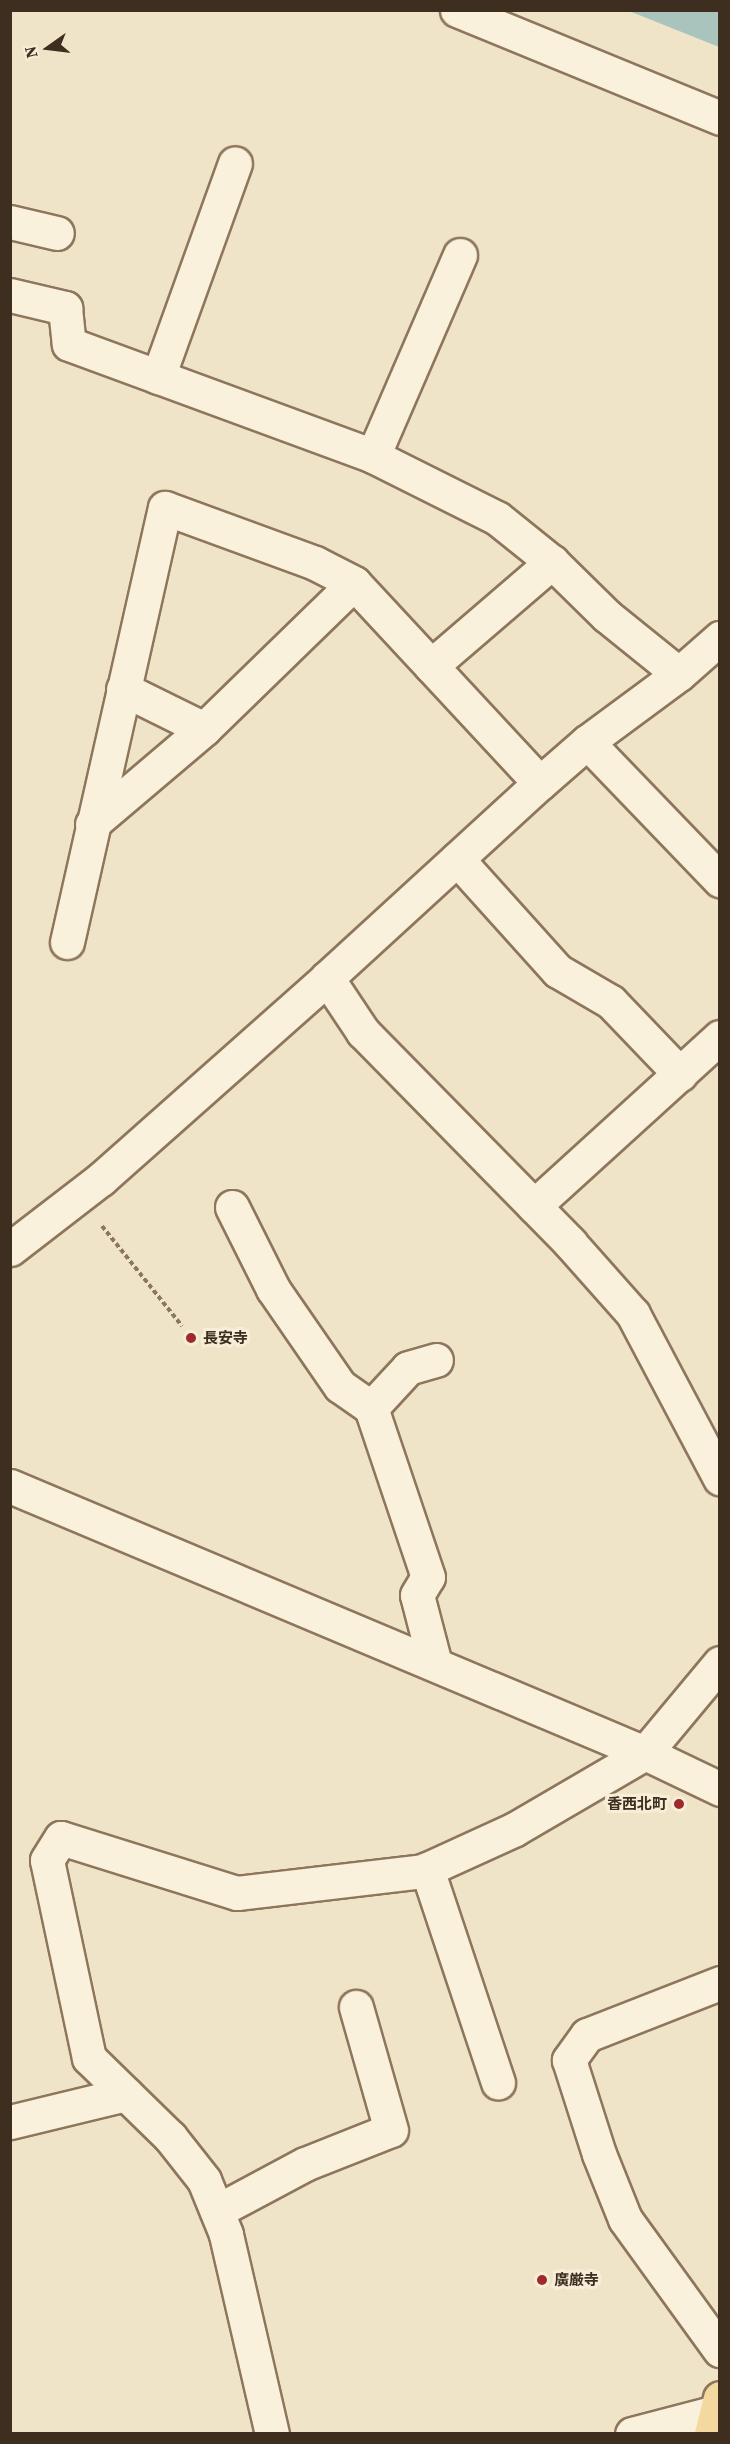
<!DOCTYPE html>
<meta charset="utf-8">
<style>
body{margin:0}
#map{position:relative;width:730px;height:2444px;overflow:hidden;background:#f0e4c8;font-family:"Source Serif 4","Noto Sans JP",serif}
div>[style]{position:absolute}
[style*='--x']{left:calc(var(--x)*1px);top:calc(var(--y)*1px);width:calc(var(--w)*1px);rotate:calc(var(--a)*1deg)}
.water>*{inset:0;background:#a9c4bc}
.path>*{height:4px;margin-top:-2px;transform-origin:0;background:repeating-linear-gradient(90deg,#8d765c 0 4.5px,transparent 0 7.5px)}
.roads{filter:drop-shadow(2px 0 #8d765c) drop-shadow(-2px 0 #8d765c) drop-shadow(0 2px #8d765c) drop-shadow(0 -2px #8d765c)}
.minor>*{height:33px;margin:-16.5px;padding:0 16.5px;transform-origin:16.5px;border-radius:16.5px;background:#faf1dc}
.major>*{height:33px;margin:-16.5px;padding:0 16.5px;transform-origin:16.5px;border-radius:16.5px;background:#f3d9a0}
.dots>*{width:16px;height:16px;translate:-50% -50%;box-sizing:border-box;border:3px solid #f7eed8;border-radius:50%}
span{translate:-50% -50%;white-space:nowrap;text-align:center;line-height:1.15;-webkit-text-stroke:6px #f7eed8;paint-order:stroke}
.poi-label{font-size:15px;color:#3d2e20;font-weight:700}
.left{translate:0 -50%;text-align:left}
.right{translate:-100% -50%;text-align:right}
.frame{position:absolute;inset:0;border:12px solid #3d2e20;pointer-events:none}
.north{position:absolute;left:18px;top:18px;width:60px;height:60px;-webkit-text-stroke:4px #f7eed8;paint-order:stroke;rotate:256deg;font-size:16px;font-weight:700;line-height:24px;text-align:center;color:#3d2e20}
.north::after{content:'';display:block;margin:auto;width:21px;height:27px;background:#3d2e20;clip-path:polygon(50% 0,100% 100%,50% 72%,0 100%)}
</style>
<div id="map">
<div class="water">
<div style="clip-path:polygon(629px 11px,719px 11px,719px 47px)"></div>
</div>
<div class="path">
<div style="--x:102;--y:1226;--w:128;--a:51.3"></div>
</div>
<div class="roads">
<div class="minor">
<div style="--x:457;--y:10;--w:284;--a:22.3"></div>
<div style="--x:10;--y:222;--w:48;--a:13.2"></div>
<div style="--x:10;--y:295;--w:57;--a:13.3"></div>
<div style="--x:65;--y:308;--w:36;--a:84"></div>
<div style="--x:69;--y:344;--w:324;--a:20.2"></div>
<div style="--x:373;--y:456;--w:139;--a:26.6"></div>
<div style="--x:497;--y:518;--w:70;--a:38.7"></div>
<div style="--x:552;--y:562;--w:77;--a:44.5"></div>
<div style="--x:607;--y:616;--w:92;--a:38.9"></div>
<div style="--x:158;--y:377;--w:227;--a:-70.2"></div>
<div style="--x:373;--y:456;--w:219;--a:-66.6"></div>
<div style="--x:431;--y:666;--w:160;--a:-40.7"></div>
<div style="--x:123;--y:689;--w:90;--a:26.3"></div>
<div style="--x:587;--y:742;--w:192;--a:46.1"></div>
<div style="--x:92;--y:824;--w:147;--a:-40.3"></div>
<div style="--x:204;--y:729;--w:209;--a:-44.2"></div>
<div style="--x:354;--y:583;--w:273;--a:47.1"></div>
<div style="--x:457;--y:859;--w:151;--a:48"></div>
<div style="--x:558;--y:971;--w:61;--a:30.3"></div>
<div style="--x:611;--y:1002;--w:100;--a:46.2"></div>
<div style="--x:67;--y:942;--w:445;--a:-77.3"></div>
<div style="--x:165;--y:508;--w:160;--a:20.1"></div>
<div style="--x:315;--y:563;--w:44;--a:27.1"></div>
<div style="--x:327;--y:978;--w:65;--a:56.3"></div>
<div style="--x:363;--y:1032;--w:296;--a:45.5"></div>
<div style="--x:570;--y:1243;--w:95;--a:48.4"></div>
<div style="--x:633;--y:1314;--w:186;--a:62.1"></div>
<div style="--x:534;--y:1206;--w:251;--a:-42.3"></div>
<div style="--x:232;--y:1207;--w:92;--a:63.4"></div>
<div style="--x:273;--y:1289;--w:118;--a:55.4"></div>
<div style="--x:340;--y:1386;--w:38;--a:35"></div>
<div style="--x:10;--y:1249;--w:115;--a:-37.6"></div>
<div style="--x:101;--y:1179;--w:302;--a:-41.6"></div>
<div style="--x:327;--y:978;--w:289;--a:-42.5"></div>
<div style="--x:540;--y:783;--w:62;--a:-41.1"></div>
<div style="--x:587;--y:742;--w:114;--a:-36.5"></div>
<div style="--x:679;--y:674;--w:55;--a:-41.3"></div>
<div style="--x:10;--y:1486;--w:689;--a:22.81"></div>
<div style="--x:645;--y:1753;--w:83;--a:25.6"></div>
<div style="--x:435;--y:1664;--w:71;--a:-104.6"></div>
<div style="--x:417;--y:1595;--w:21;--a:-59"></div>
<div style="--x:428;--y:1577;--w:178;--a:-108.6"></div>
<div style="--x:371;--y:1408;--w:54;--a:-47.2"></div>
<div style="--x:408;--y:1368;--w:29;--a:-16"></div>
<div style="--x:427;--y:1869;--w:225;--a:71.6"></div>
<div style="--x:720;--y:1983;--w:143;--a:158.6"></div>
<div style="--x:587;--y:2035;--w:31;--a:126"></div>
<div style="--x:569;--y:2060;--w:99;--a:72.3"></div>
<div style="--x:599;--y:2154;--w:70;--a:68.2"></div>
<div style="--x:625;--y:2219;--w:162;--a:54.1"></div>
<div style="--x:10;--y:2122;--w:119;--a:-13.6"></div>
<div style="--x:217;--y:2211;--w:100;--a:-28.1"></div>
<div style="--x:305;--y:2164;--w:92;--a:-21.6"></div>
<div style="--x:391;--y:2130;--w:128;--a:-105.9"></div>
<div style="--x:272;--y:2434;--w:205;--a:-103"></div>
<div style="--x:226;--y:2234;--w:58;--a:-112.2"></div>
<div style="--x:204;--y:2180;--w:55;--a:-128.3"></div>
<div style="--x:170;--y:2137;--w:113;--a:-135.7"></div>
<div style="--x:89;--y:2058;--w:202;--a:-102"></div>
<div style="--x:47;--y:1860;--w:26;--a:-58"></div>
<div style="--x:61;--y:1838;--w:184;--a:17.4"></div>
<div style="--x:237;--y:1893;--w:187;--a:-6.7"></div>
<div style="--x:423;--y:1871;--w:101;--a:-24.5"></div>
<div style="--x:515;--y:1829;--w:151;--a:-30.3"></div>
<div style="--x:645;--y:1753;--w:117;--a:-50.2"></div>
<div style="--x:632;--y:2434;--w:87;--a:-14.7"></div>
</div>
<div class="major">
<div style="--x:711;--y:2434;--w:37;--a:-76"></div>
</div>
</div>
<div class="dots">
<div style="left:191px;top:1338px;background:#9e2a2b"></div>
<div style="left:679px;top:1804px;background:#9e2a2b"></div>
<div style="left:542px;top:2280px;background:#9e2a2b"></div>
</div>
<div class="poi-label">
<span class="left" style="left:203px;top:1338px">長安寺</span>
<span class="right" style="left:667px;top:1804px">香西北町</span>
<span class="left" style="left:554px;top:2280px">廣厳寺</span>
</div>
<div class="frame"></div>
<div class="north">N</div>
</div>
